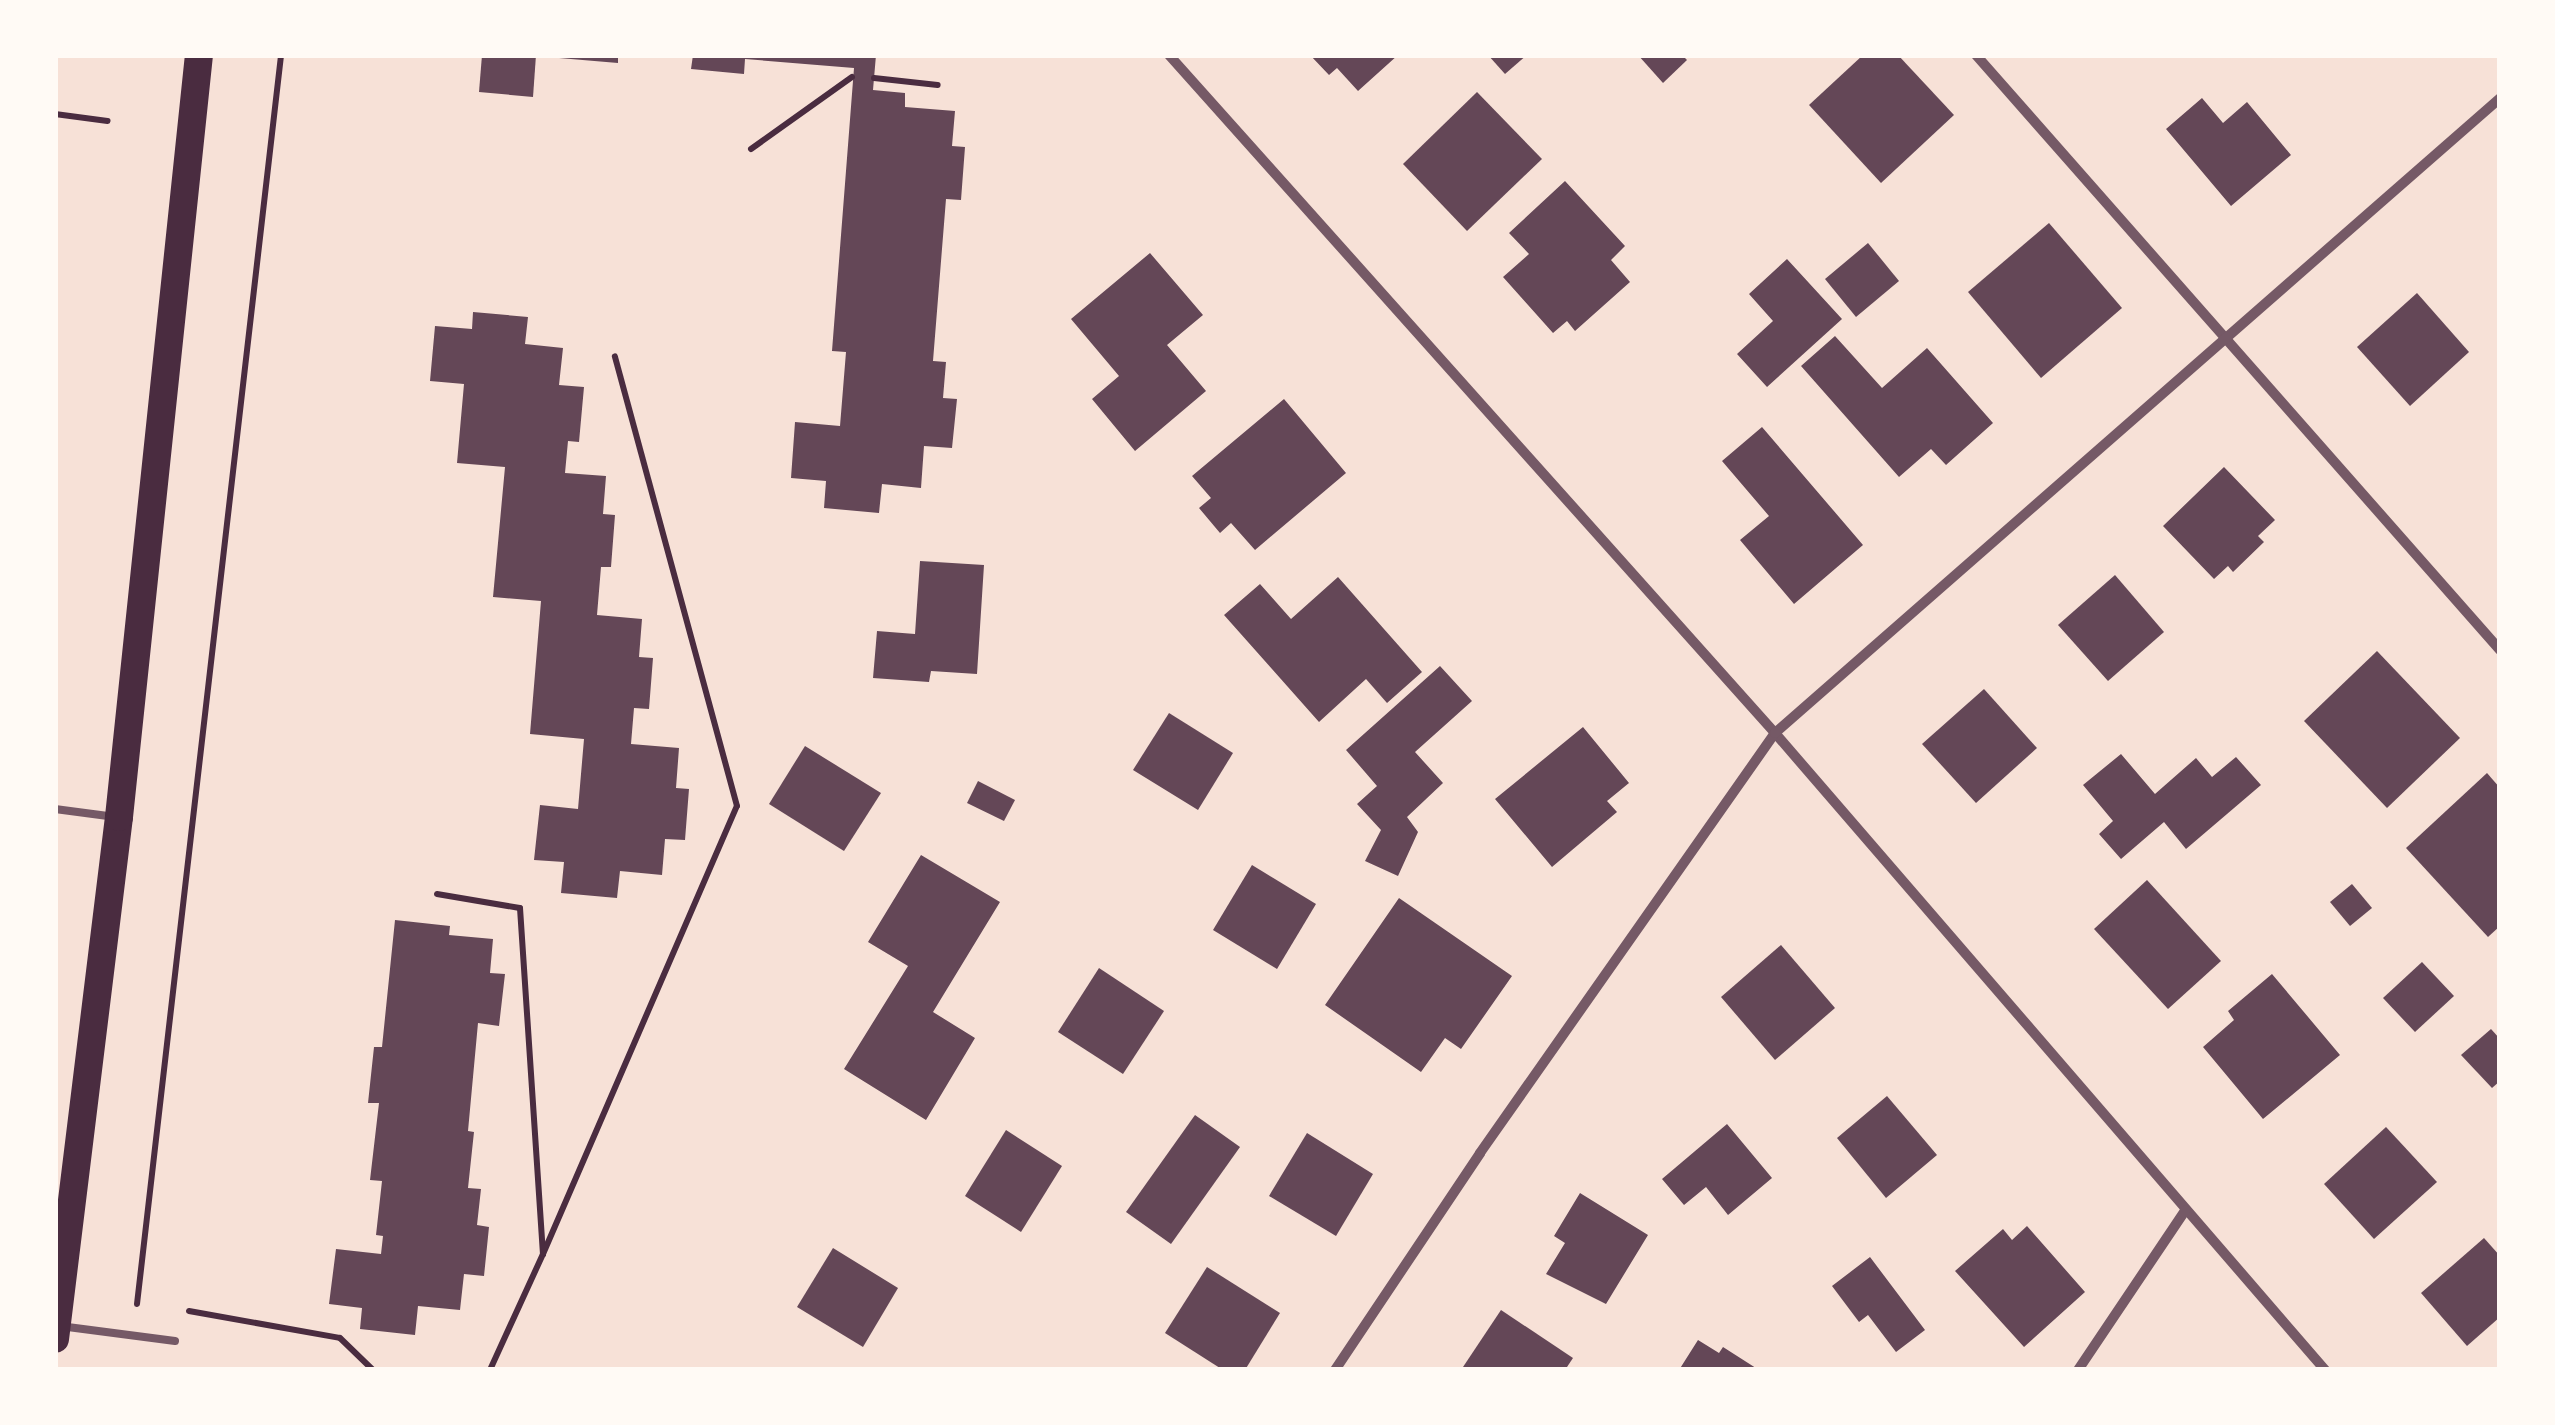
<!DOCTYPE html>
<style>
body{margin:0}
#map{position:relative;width:2555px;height:1425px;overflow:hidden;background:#f7e1d7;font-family:"Libre Baskerville",serif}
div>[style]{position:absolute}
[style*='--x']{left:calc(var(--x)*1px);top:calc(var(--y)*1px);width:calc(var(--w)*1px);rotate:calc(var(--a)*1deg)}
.building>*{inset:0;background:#644757}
.path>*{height:6px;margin:-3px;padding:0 3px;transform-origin:3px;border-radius:3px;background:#4a2c40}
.service>*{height:8px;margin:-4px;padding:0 4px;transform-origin:4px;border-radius:4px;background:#755966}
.minor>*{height:10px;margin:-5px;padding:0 5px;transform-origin:5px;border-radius:5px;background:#755966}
.trunk>*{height:28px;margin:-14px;padding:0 14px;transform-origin:14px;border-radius:14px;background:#4a2c40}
span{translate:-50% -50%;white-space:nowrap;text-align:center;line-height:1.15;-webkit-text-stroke:9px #fffaf5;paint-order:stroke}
.frame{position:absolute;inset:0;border:58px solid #fffaf5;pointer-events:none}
</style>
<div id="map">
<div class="building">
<div style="clip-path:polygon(482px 55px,536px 55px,533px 97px,479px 92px)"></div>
<div style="clip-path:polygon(559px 55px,618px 55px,618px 63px,559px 58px)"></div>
<div style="clip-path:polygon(693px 55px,876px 55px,873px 90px,905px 93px,905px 107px,955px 111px,952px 146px,965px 147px,961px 200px,946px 199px,933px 361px,946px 362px,943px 398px,957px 399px,952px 448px,924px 446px,921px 488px,882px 484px,879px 513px,824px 508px,826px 481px,791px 478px,795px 422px,840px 426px,846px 352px,832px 351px,854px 68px,745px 59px,744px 74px,691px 69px)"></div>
<div style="clip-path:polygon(1310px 55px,1398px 55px,1358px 91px,1337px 68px,1329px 75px)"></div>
<div style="clip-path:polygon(1488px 55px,1527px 55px,1505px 74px)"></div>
<div style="clip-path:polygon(1638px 55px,1682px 55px,1687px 60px,1663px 83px)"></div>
<div style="clip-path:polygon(1863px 55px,1898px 55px,1954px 115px,1881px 183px,1809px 105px)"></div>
<div style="clip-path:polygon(1477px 92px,1542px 159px,1467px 231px,1403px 164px)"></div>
<div style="clip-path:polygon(2202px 98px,2223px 123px,2247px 102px,2291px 155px,2231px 206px,2166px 129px)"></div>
<div style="clip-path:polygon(1565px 181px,1625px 246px,1611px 260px,1630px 282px,1575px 331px,1567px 321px,1553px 333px,1503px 277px,1529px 254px,1509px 233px)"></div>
<div style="clip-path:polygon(2049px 223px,2122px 308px,2041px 378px,1968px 292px)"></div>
<div style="clip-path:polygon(1868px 243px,1899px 281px,1856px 317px,1825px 279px)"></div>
<div style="clip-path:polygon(1150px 253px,1203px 315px,1167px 345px,1206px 391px,1135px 451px,1092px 399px,1119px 376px,1071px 319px)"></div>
<div style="clip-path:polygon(1787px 259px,1842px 319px,1767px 387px,1737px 354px,1773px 321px,1749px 294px)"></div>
<div style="clip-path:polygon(2417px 293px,2469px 352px,2410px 406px,2357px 347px)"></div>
<div style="clip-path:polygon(473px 312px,528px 317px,525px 344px,563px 348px,559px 385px,584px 387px,579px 442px,568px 441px,565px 473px,606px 476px,603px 514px,615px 515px,611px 567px,601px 567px,597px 615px,642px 619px,639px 657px,653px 658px,649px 709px,634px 708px,631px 744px,679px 748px,676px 788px,689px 789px,685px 840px,665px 839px,662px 875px,620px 871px,617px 898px,561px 893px,564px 862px,534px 860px,540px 805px,578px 809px,584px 739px,530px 734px,541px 601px,493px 597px,505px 467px,457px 463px,464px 384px,430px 381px,435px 326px,472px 329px)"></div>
<div style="clip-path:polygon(1835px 336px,1882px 388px,1927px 348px,1993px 423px,1946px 465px,1931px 449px,1899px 477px,1801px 366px)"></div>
<div style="clip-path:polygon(1284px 399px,1346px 473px,1255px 550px,1231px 523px,1220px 533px,1199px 508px,1211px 498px,1192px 476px)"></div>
<div style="clip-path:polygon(1762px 427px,1863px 545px,1794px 604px,1740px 540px,1769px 516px,1722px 461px)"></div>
<div style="clip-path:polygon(2224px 467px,2275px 520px,2258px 536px,2264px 542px,2233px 572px,2228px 566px,2214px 579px,2163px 526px)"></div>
<div style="clip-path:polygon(920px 561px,984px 565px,977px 674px,931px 671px,929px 682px,873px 678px,877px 631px,915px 634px)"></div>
<div style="clip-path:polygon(2115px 575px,2164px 632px,2108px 681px,2058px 625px)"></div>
<div style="clip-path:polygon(1338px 577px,1422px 672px,1387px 703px,1366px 679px,1319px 722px,1224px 615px,1260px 584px,1291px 619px)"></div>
<div style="clip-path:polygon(2377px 651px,2460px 738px,2387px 808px,2304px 721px)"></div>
<div style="clip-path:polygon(1440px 666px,1472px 701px,1415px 752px,1443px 783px,1407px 817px,1418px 832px,1398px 876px,1365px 861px,1381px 830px,1357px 804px,1377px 786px,1346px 750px)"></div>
<div style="clip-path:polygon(1984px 689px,2037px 748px,1976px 803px,1922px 744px)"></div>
<div style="clip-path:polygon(1169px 713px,1233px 753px,1198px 810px,1133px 770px)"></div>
<div style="clip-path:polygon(1583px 727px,1629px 783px,1607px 801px,1617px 812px,1552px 867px,1495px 799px)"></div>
<div style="clip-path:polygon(805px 746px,881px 793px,844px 851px,769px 804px)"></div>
<div style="clip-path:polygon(2121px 754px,2155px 794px,2196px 758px,2212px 777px,2236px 757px,2261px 785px,2186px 849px,2164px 822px,2121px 859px,2099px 834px,2113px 821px,2083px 785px)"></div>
<div style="clip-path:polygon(2487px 773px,2500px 788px,2500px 926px,2488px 937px,2406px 848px)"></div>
<div style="clip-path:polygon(978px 781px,1015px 800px,1004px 821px,967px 803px)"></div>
<div style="clip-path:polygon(921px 855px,1000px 902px,933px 1012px,975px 1038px,926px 1120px,844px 1069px,908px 966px,868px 942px)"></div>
<div style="clip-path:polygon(1252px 865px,1316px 904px,1277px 969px,1213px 930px)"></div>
<div style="clip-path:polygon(2147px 880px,2221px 961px,2168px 1009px,2094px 929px)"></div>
<div style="clip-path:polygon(2352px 884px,2372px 908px,2350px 926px,2330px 902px)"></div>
<div style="clip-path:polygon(1399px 898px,1512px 976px,1461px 1049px,1445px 1038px,1421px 1072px,1325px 1005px)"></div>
<div style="clip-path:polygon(395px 920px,450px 926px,449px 935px,493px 939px,490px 973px,505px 974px,499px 1026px,478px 1023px,468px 1131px,474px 1132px,468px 1188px,481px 1189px,477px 1225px,489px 1227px,484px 1276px,464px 1274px,460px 1310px,418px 1306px,415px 1335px,360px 1329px,362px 1308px,329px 1304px,336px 1249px,381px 1254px,383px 1236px,376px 1235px,382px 1181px,370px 1180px,379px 1103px,368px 1103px,374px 1047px,382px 1047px)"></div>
<div style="clip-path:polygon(1781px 945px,1835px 1008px,1775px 1060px,1721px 997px)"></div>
<div style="clip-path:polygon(2422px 962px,2454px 996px,2415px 1032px,2383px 998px)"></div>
<div style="clip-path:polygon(1099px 968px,1164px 1011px,1123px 1074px,1058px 1032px)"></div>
<div style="clip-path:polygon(2272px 974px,2340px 1055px,2263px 1119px,2203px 1047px,2234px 1020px,2228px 1011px)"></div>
<div style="clip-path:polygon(2491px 1029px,2500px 1039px,2500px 1081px,2492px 1088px,2461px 1055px)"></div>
<div style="clip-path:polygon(1887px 1096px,1937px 1155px,1886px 1198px,1837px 1138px)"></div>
<div style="clip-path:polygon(1195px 1115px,1240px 1147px,1171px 1244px,1126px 1212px)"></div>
<div style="clip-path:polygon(1727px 1124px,1772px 1178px,1728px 1215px,1706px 1187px,1684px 1205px,1662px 1179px)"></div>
<div style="clip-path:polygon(2386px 1127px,2437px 1182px,2374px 1239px,2324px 1184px)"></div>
<div style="clip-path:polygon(1006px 1130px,1062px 1166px,1021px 1232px,965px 1196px)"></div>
<div style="clip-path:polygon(1307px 1133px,1373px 1174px,1336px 1236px,1269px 1196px)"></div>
<div style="clip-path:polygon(1580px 1193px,1648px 1235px,1606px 1304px,1546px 1274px,1565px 1243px,1554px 1236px)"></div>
<div style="clip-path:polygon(2027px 1226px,2085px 1292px,2024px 1347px,1955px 1271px,2003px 1229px,2012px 1240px)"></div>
<div style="clip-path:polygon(2484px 1238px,2500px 1256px,2500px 1317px,2467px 1346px,2421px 1293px)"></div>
<div style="clip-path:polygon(833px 1248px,898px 1288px,863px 1347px,797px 1307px)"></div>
<div style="clip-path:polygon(1870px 1257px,1925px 1330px,1896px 1352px,1868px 1315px,1859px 1322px,1832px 1286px)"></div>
<div style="clip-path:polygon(1207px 1267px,1280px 1313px,1245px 1370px,1223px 1370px,1165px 1333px)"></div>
<div style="clip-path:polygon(1501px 1310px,1573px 1358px,1565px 1370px,1461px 1370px)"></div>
<div style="clip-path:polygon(1698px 1340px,1719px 1353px,1723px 1347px,1759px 1370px,1679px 1370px)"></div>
</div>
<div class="path">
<div style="--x:874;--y:78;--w:64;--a:6.2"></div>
<div style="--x:55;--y:114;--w:53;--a:7.5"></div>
<div style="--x:751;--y:149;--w:124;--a:-35.5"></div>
<div style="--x:437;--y:894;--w:84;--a:9.6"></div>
<div style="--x:520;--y:908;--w:347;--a:86.2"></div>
<div style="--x:543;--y:1254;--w:128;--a:114.6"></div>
<div style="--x:543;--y:1254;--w:488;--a:-66.6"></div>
<div style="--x:737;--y:806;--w:466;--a:-105.2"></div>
<div style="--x:137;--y:1304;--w:1257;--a:-83.42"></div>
<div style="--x:189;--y:1311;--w:153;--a:10.1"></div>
<div style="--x:340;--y:1338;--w:46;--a:44.1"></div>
</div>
<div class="service">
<div style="--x:55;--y:809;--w:61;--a:7.6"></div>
<div style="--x:60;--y:1326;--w:116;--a:7.4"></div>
</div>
<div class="minor">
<div style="--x:1169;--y:55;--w:909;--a:48.21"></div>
<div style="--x:1775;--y:733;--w:842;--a:49.19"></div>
<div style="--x:1976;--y:55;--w:793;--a:48.63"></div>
<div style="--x:1335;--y:1370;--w:261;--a:-56.2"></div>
<div style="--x:1480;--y:1153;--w:513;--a:-54.92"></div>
<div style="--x:1775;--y:733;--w:964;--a:-41.21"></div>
<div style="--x:2078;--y:1370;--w:192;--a:-56.1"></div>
</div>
<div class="trunk">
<div style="--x:55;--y:1339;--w:526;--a:-83.01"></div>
<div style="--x:119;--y:817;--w:766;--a:-84.01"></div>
</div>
<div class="frame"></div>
</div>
